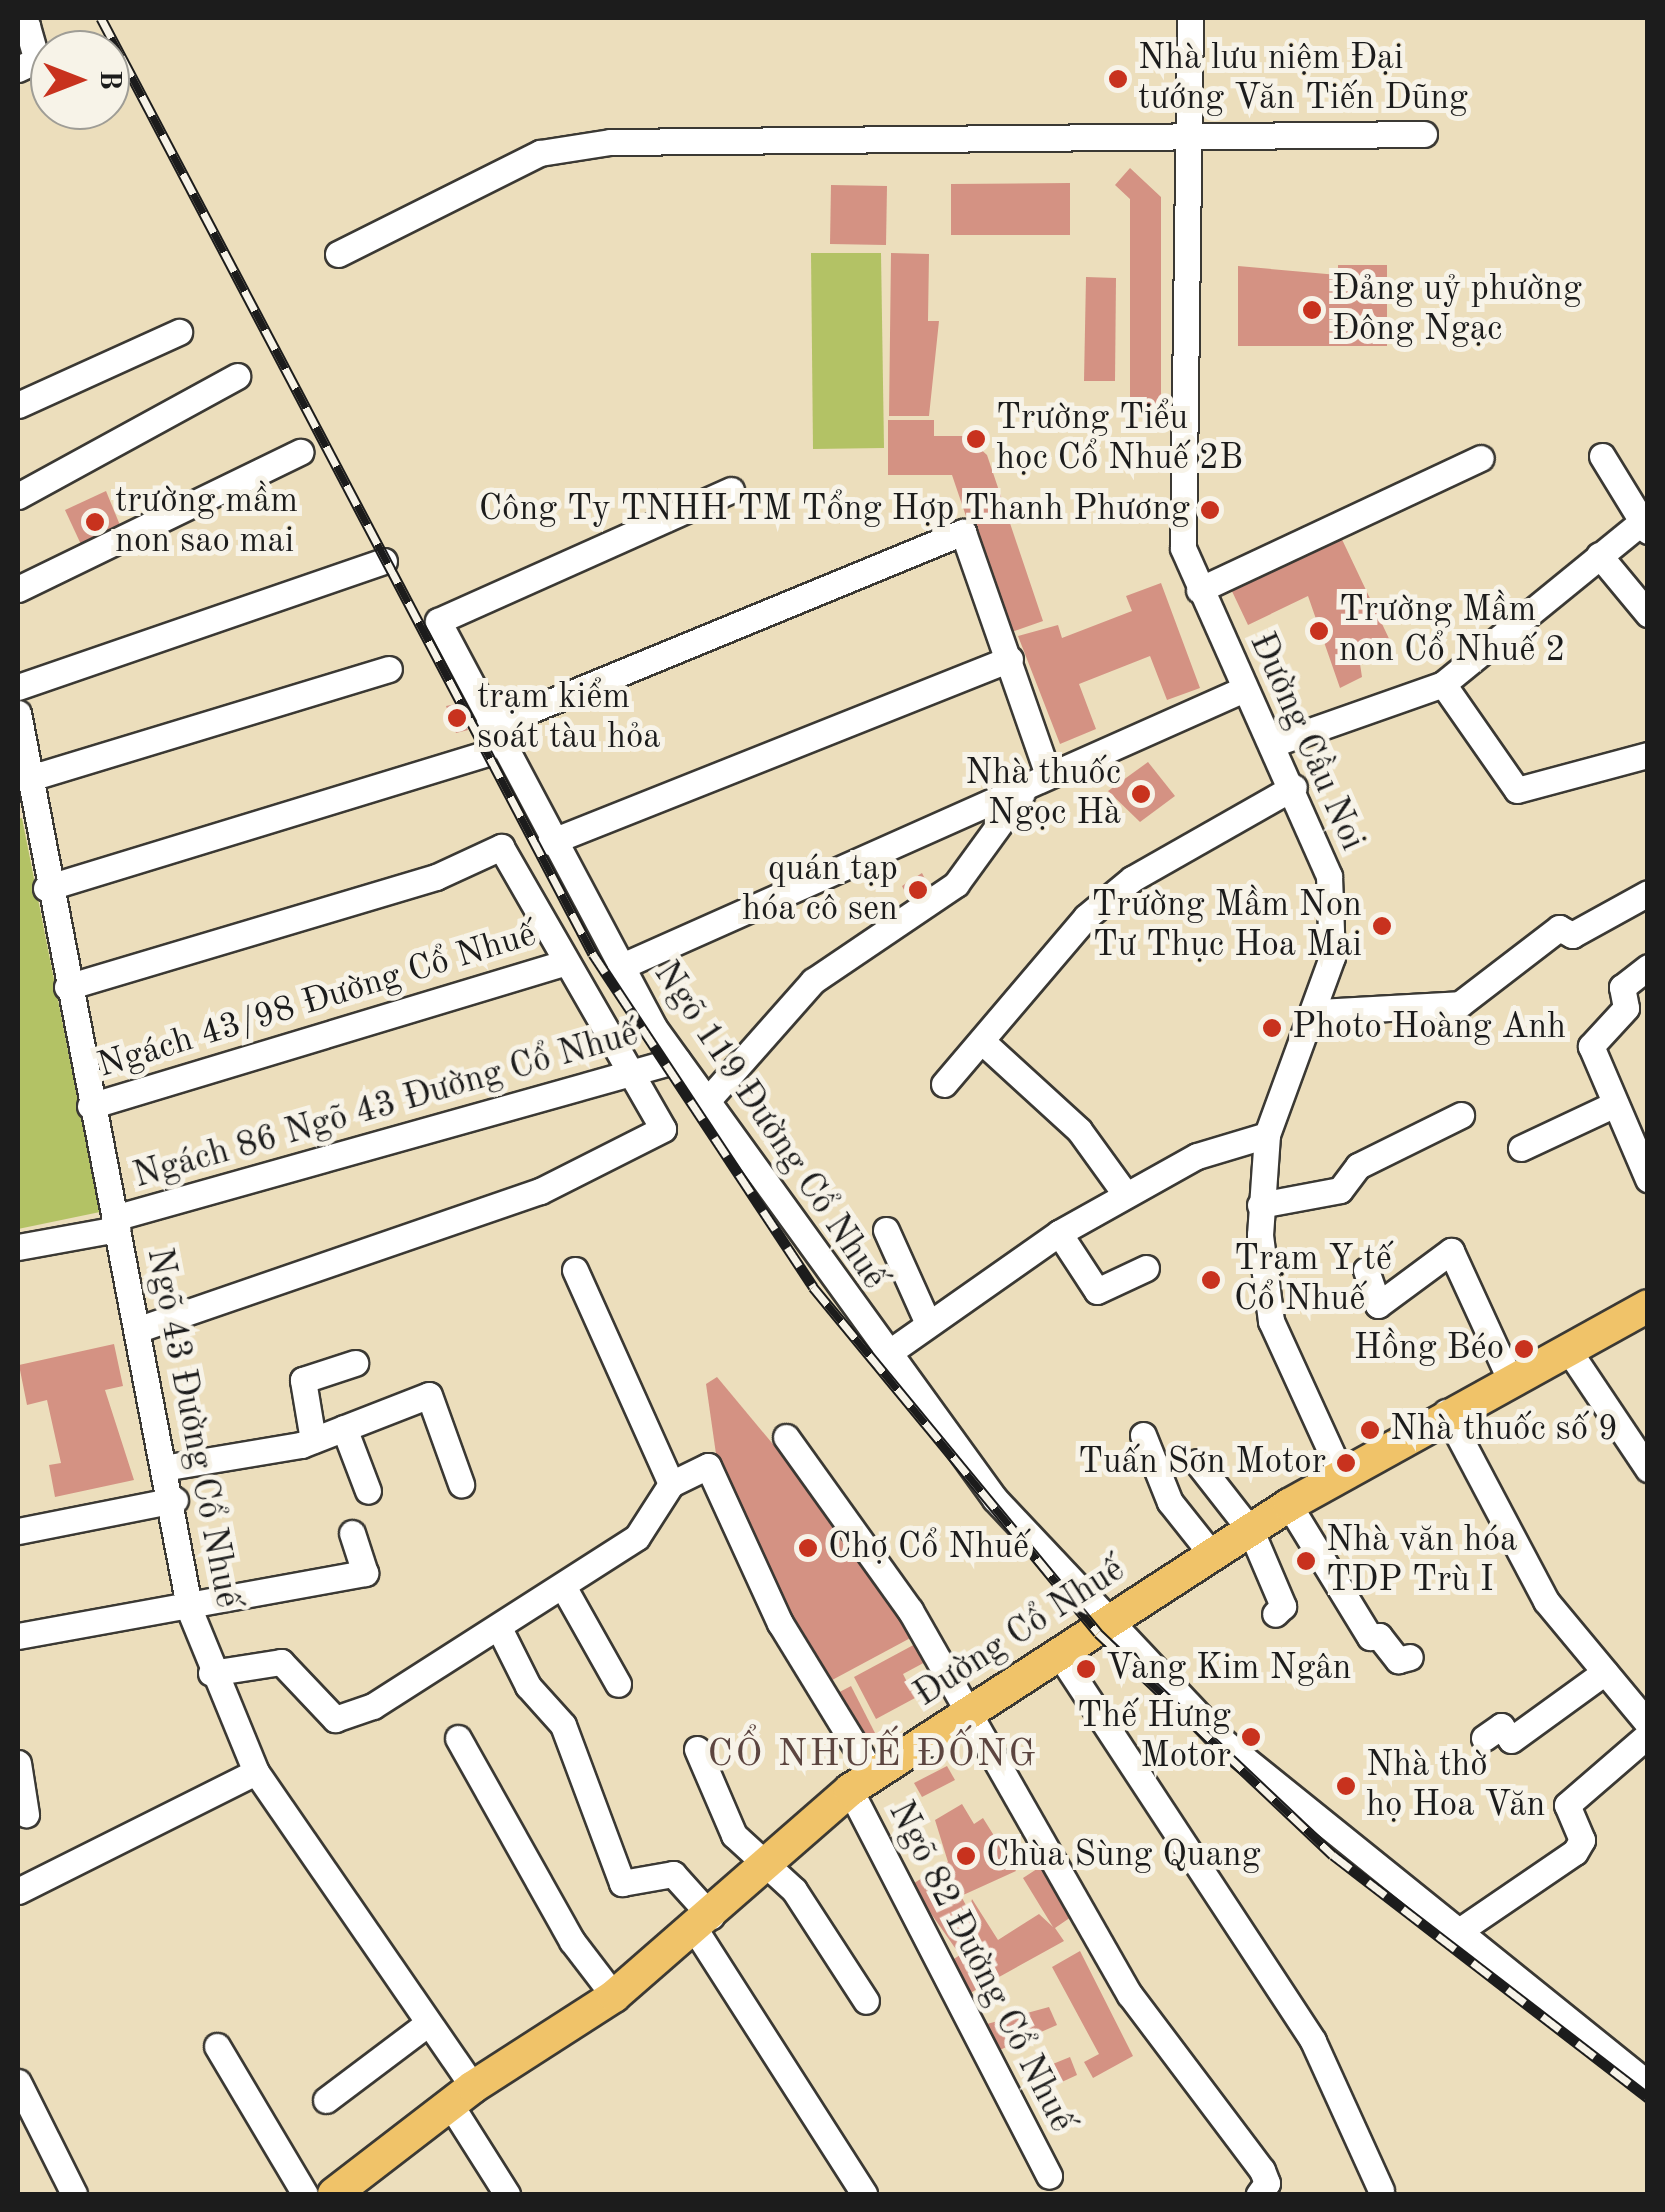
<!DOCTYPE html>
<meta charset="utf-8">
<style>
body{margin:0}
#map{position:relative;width:1665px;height:2212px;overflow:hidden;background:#ecdebc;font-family:"Old Standard TT",serif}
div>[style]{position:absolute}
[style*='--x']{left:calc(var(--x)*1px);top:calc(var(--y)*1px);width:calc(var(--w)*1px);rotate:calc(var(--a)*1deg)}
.green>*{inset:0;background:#b3c265}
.building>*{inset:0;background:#d49283}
.roads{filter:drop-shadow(2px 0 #3b3934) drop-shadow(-2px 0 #3b3934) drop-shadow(0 2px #3b3934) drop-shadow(0 -2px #3b3934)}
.minor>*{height:25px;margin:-12.5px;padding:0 12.5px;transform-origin:12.5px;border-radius:12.5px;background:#fff}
.major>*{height:32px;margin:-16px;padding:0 16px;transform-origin:16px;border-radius:16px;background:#f0c369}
.rail>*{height:11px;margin-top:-5.5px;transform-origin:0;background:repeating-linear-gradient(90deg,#f7f3e8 0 22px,#1c1c1c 0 44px);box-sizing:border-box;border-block:2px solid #1c1c1c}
.dots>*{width:28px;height:28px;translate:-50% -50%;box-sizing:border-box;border:5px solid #f7f3e8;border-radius:50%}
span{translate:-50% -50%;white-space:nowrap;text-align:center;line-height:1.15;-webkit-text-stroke:10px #f7f3e8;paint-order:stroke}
.poi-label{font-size:35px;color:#1c1c1c}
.left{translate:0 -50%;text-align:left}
.right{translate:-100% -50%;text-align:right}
.street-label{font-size:35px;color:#1c1c1c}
.neighbourhood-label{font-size:38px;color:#5c4540;letter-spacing:2.5px}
.frame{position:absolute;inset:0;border:20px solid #1c1c1c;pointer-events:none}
.north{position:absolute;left:30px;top:30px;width:100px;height:100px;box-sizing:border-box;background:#f7f3e8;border:2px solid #9f9d96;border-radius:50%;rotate:90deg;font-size:28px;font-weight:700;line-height:40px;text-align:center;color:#1c1c1c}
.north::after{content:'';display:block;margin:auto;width:35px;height:45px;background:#c8321e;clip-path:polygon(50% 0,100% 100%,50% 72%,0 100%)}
</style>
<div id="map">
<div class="green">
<div style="clip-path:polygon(811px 253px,881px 253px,884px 448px,813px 449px)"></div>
<div style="clip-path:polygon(22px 818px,100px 1212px,18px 1229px,18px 819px)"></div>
</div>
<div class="building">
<div style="clip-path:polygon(1130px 168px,1161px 197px,1161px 405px,1130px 405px,1130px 199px,1115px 185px)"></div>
<div style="clip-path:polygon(1070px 183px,1070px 235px,951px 235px,951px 184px)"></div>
<div style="clip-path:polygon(831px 185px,887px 186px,886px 245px,830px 244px)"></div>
<div style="clip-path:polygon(891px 253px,929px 254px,928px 321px,939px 321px,929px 416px,889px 416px)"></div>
<div style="clip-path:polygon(1338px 265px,1387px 265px,1387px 346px,1238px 346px,1238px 266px,1338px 275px)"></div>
<div style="clip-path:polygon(1086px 277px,1116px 278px,1115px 381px,1084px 381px)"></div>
<div style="clip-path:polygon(888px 420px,934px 420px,934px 436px,966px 436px,987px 455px,1043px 621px,1006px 634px,952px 475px,888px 475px)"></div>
<div style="clip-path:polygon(106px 491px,124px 535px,85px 553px,65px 510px)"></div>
<div style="clip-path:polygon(1338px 531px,1393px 647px,1360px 664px,1362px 677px,1340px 688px,1308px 596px,1248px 625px,1229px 585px)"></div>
<div style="clip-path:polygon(1161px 583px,1200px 688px,1167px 700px,1150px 656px,1079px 684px,1096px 729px,1060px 744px,1018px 636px,1058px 625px,1062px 638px,1132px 611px,1126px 596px)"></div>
<div style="clip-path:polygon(456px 704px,468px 730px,456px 733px,446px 706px)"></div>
<div style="clip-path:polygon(1148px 762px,1175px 796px,1140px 822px,1108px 791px)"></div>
<div style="clip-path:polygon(922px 873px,933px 895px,915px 911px,902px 886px)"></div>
<div style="clip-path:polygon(114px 1344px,123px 1386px,105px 1390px,134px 1480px,55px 1497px,49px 1465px,61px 1463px,47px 1400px,27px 1405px,19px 1365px)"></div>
<div style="clip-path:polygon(717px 1377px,802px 1479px,916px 1635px,821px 1686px,717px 1461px,706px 1384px)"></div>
<div style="clip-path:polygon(919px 1642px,929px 1660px,903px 1674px,915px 1698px,876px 1719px,854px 1677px)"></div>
<div style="clip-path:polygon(851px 1686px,876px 1735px,857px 1745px,832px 1696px)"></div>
<div style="clip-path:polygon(947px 1766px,955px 1780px,922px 1797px,914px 1783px)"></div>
<div style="clip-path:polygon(962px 1804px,974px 1824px,983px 1818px,1016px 1871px,961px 1896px,969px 1911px,972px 1899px,998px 1940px,1039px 1914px,1053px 1927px,1023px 1878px,1043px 1865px,1074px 1915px,1055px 1928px,1064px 1941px,963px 1997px,943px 1966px,960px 1955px,911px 1885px,948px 1862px,935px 1820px)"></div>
<div style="clip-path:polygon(1080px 1951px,1133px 2056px,1093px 2078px,1084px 2062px,1099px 2054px,1052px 1967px)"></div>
<div style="clip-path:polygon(1049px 2007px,1057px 2025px,988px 2055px,976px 2027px)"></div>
<div style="clip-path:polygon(1070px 2057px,1077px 2075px,1051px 2087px,1043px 2068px)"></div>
</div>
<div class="roads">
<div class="minor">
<div style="--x:1190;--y:18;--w:530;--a:90.76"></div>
<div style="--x:1183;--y:548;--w:359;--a:66"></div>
<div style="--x:1329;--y:876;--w:81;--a:87.9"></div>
<div style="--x:1332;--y:957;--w:189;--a:110.1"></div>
<div style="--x:1267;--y:1135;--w:100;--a:94"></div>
<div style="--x:1260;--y:1235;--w:87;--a:82.7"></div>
<div style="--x:1271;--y:1321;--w:168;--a:65.4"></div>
<div style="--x:18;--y:30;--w:10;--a:-24"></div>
<div style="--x:27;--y:26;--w:35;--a:74"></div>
<div style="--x:37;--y:60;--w:21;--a:155"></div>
<div style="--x:338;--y:254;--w:226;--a:-26.6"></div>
<div style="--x:540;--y:153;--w:71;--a:-8.9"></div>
<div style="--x:610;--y:142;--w:814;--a:-0.56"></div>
<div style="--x:18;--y:405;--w:177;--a:-24.4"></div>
<div style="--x:1602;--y:456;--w:88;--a:58.5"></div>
<div style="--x:731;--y:490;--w:321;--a:155.9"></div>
<div style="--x:438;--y:621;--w:459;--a:62"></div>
<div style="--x:653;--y:1026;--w:584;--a:54.13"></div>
<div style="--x:995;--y:1499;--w:335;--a:46.7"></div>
<div style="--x:1225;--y:1743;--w:543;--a:38.87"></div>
<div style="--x:18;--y:496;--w:250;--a:-28.7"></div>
<div style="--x:1599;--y:555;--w:77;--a:50.3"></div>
<div style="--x:18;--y:589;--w:314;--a:-25.9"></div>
<div style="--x:1199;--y:590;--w:311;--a:-25.1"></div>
<div style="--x:1443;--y:684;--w:129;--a:55.1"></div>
<div style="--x:1517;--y:790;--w:136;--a:-15"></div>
<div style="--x:18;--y:687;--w:387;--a:-19"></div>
<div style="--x:18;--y:713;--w:914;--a:79.16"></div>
<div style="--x:190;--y:1611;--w:174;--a:67.7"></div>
<div style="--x:256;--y:1772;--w:383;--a:55.4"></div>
<div style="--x:487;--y:728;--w:515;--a:-22.38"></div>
<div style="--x:963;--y:532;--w:257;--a:70.7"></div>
<div style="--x:1273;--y:744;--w:180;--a:-19.4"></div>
<div style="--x:1443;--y:684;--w:264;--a:-39.2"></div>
<div style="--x:30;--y:778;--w:375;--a:-16.9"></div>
<div style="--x:550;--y:842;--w:495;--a:-21.7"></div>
<div style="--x:46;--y:888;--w:458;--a:-17"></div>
<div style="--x:620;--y:967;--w:683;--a:-24.01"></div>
<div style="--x:1648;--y:967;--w:33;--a:142"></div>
<div style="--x:1622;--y:987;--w:21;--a:79"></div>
<div style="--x:1626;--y:1008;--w:52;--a:132.6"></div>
<div style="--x:1591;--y:1046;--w:145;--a:66.8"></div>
<div style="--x:67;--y:987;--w:385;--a:-16.6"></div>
<div style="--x:436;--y:877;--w:72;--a:-24.8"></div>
<div style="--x:501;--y:847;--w:325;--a:60.1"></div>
<div style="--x:663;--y:1129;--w:138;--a:153.2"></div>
<div style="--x:540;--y:1191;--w:423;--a:161"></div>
<div style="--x:1318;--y:1012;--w:142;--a:-3.2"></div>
<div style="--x:1460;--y:1004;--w:125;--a:-37.5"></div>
<div style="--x:1559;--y:928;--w:15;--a:28"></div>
<div style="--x:1572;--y:935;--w:87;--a:-28.9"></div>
<div style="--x:986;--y:1045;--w:126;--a:42.4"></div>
<div style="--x:1079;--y:1130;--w:80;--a:54.1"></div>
<div style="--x:944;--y:1084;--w:219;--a:-49.6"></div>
<div style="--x:1086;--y:917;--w:60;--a:-39.6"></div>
<div style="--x:1132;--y:879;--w:186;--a:-29.6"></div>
<div style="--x:706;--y:1102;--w:162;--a:-48.5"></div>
<div style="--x:813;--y:981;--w:173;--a:-34.1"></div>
<div style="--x:956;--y:884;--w:112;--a:-54"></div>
<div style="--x:90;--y:1106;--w:496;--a:-16.8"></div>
<div style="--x:1521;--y:1148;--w:104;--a:-25.1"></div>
<div style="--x:1260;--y:1205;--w:81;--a:-10.6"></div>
<div style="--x:1340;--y:1190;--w:30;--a:-53"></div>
<div style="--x:1358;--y:1166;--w:115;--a:-26.3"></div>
<div style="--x:114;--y:1218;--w:585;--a:-15.68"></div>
<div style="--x:886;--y:1230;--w:98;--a:65.8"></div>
<div style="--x:1059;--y:1233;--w:69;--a:56.8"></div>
<div style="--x:1097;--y:1291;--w:54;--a:-25.1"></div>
<div style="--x:18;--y:1247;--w:101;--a:-10.3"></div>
<div style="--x:575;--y:1270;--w:235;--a:65.8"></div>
<div style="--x:1366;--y:1270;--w:37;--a:71"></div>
<div style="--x:1378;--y:1305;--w:91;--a:-36.5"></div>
<div style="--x:1451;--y:1251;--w:141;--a:65.3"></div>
<div style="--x:1567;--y:1348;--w:146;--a:56.2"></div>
<div style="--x:884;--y:1356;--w:214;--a:-35.1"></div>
<div style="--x:1059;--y:1233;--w:158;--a:-29.2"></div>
<div style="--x:1197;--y:1156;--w:73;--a:-16.7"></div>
<div style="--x:1446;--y:1412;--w:214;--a:62.1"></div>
<div style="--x:1546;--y:1601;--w:160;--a:50.3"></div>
<div style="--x:344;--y:1428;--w:67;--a:69.1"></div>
<div style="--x:1143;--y:1435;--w:72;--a:68.1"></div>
<div style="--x:1170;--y:1502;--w:69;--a:51.5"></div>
<div style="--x:786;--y:1437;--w:213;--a:54.4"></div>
<div style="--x:910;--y:1610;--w:443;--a:60.3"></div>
<div style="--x:1130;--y:1995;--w:219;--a:53"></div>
<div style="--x:1262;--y:2170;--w:14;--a:69"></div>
<div style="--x:1267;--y:2183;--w:14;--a:126"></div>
<div style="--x:313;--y:1440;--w:61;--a:-99.5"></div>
<div style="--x:303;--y:1380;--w:55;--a:-18.1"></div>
<div style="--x:1197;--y:1462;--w:88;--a:52"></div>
<div style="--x:1251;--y:1531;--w:82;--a:66.9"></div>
<div style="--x:1283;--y:1606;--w:11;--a:135"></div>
<div style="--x:169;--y:1467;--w:134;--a:-9.5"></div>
<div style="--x:301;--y:1445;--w:137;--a:-21.3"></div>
<div style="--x:429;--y:1395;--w:95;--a:70.2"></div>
<div style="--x:1289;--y:1505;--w:155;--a:58.5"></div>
<div style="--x:1370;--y:1637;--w:9;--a:-6"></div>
<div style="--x:1379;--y:1636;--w:31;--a:52"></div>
<div style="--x:1398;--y:1660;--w:12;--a:-14"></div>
<div style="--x:18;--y:1531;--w:160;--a:-11.2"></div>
<div style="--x:564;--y:1588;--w:110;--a:60.6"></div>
<div style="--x:499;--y:1628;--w:65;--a:63.4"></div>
<div style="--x:528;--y:1686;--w:52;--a:48.1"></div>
<div style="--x:563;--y:1725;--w:169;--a:69.5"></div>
<div style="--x:622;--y:1883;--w:52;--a:-10"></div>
<div style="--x:673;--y:1874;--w:57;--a:47.9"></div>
<div style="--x:18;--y:1636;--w:353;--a:-10.3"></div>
<div style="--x:365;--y:1573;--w:42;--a:-108"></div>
<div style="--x:1061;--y:1657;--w:459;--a:56.7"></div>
<div style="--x:1313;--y:2041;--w:164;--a:65.5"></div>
<div style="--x:211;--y:1673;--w:71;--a:-8.9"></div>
<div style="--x:281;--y:1662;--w:79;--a:46.5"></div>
<div style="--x:335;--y:1719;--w:40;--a:-18.9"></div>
<div style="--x:373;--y:1706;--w:313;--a:-32.6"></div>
<div style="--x:637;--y:1537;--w:63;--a:-57.3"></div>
<div style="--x:671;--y:1484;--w:41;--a:-25.9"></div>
<div style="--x:708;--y:1466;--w:173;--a:65.4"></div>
<div style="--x:780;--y:1623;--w:178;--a:58.5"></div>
<div style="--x:458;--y:1738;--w:233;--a:60.7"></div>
<div style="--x:572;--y:1941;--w:69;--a:52.6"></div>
<div style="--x:1484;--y:1738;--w:21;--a:-35"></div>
<div style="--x:1501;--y:1726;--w:17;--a:54"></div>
<div style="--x:1511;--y:1740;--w:116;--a:-35.9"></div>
<div style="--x:697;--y:1749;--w:94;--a:66.7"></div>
<div style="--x:734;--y:1835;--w:81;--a:42.5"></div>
<div style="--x:794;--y:1890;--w:132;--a:57"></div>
<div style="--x:18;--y:1763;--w:52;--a:81.1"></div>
<div style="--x:850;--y:1790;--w:434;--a:62.7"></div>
<div style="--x:18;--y:1891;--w:266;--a:-26.6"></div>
<div style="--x:696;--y:1931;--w:312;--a:57.4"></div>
<div style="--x:1459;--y:1931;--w:140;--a:-34.3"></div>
<div style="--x:1575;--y:1852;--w:14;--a:-60"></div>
<div style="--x:1582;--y:1840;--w:38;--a:-113"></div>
<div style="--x:1567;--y:1805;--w:107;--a:-40.8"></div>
<div style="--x:217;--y:2046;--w:172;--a:59.3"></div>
<div style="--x:18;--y:2082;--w:125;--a:63.4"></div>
<div style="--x:326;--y:2100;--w:128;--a:-37"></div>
<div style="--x:450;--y:2104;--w:107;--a:57.7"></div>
</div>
<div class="major">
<div style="--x:334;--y:2194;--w:175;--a:-37.6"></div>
<div style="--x:473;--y:2087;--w:168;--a:-32.8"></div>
<div style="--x:614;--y:1996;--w:313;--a:-41.1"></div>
<div style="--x:850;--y:1790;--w:523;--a:-32.99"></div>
<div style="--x:1289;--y:1505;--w:410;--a:-29"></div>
</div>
</div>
<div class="rail">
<div style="--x:101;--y:18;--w:1057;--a:62.27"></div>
<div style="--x:593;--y:954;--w:399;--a:56.5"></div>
<div style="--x:813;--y:1287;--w:448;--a:50.5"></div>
<div style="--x:1098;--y:1633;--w:323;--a:43.4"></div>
<div style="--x:1333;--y:1855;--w:398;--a:37.6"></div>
</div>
<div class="dots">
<div style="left:1118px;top:79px;background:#c8321e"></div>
<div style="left:1312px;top:310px;background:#c8321e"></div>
<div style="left:976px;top:439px;background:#c8321e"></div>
<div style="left:1210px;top:510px;background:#c8321e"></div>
<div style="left:95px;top:522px;background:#c8321e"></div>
<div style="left:1319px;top:631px;background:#c8321e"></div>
<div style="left:457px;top:718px;background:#c8321e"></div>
<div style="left:1141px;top:794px;background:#c8321e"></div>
<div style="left:918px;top:890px;background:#c8321e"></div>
<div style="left:1382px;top:926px;background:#c8321e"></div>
<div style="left:1272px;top:1028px;background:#c8321e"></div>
<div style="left:1211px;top:1280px;background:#c8321e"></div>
<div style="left:1524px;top:1349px;background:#c8321e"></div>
<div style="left:1370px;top:1430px;background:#c8321e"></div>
<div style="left:1346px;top:1463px;background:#c8321e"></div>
<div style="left:808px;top:1548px;background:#c8321e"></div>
<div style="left:1306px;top:1561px;background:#c8321e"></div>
<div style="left:1086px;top:1669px;background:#c8321e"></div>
<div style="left:1251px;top:1737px;background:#c8321e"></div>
<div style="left:1346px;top:1786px;background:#c8321e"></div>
<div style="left:966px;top:1856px;background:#c8321e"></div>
</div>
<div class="poi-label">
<span class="left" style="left:1138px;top:79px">Nhà lưu niệm Đại<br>tướng Văn Tiến Dũng</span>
<span class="left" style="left:1332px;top:310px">Đảng uỷ phường<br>Đông Ngạc</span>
<span class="left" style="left:996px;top:439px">Trường Tiểu<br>học Cổ Nhuế 2B</span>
<span class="left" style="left:115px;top:522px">trường mầm<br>non sao mai</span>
<span class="right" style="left:1190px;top:510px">Công Ty TNHH TM Tổng Hợp Thanh Phương</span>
<span class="left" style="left:1339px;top:631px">Trường Mầm<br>non Cổ Nhuế 2</span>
<span class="left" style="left:477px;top:718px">trạm kiểm<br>soát tàu hỏa</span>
<span class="right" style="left:1121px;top:794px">Nhà thuốc<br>Ngọc Hà</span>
<span class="right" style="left:898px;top:890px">quán tạp<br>hóa cô sen</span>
<span class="right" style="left:1362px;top:926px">Trường Mầm Non<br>Tư Thục Hoa Mai</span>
<span class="left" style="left:1292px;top:1028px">Photo Hoàng Anh</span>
<span class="left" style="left:1234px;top:1280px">Trạm Y tế<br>Cổ Nhuế</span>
<span class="right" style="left:1504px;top:1349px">Hồng Béo</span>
<span class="left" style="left:1390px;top:1430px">Nhà thuốc số 9</span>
<span class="right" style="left:1326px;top:1463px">Tuấn Sơn Motor</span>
<span class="left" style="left:1326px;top:1561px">Nhà văn hóa<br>TDP Trù I</span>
<span class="left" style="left:828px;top:1548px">Chợ Cổ Nhuế</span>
<span class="left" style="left:1106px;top:1669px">Vàng Kim Ngân</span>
<span class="right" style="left:1231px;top:1737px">Thế Hưng<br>Motor</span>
<span class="left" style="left:1366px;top:1786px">Nhà thờ<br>họ Hoa Văn</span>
<span class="left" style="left:986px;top:1856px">Chùa Sùng Quang</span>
</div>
<div class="street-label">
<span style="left:1306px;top:742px;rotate:66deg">Đường Cầu Noi</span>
<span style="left:317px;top:1001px;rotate:-17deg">Ngách 43/98 Đường Cổ Nhuế</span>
<span style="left:386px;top:1106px;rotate:-16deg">Ngách 86 Ngõ 43 Đường Cổ Nhuế</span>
<span style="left:769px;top:1126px;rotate:56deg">Ngõ 119 Đường Cổ Nhuế</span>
<span style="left:192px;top:1428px;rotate:79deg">Ngõ 43 Đường Cổ Nhuế</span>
<span style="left:1020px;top:1633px;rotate:-33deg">Đường Cổ Nhuế</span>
<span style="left:980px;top:1967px;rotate:63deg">Ngõ 82 Đường Cổ Nhuế</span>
</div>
<div class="neighbourhood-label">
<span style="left:873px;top:1756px">CỔ NHUẾ ĐỐNG</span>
</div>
<div class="frame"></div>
<div class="north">B</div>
</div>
